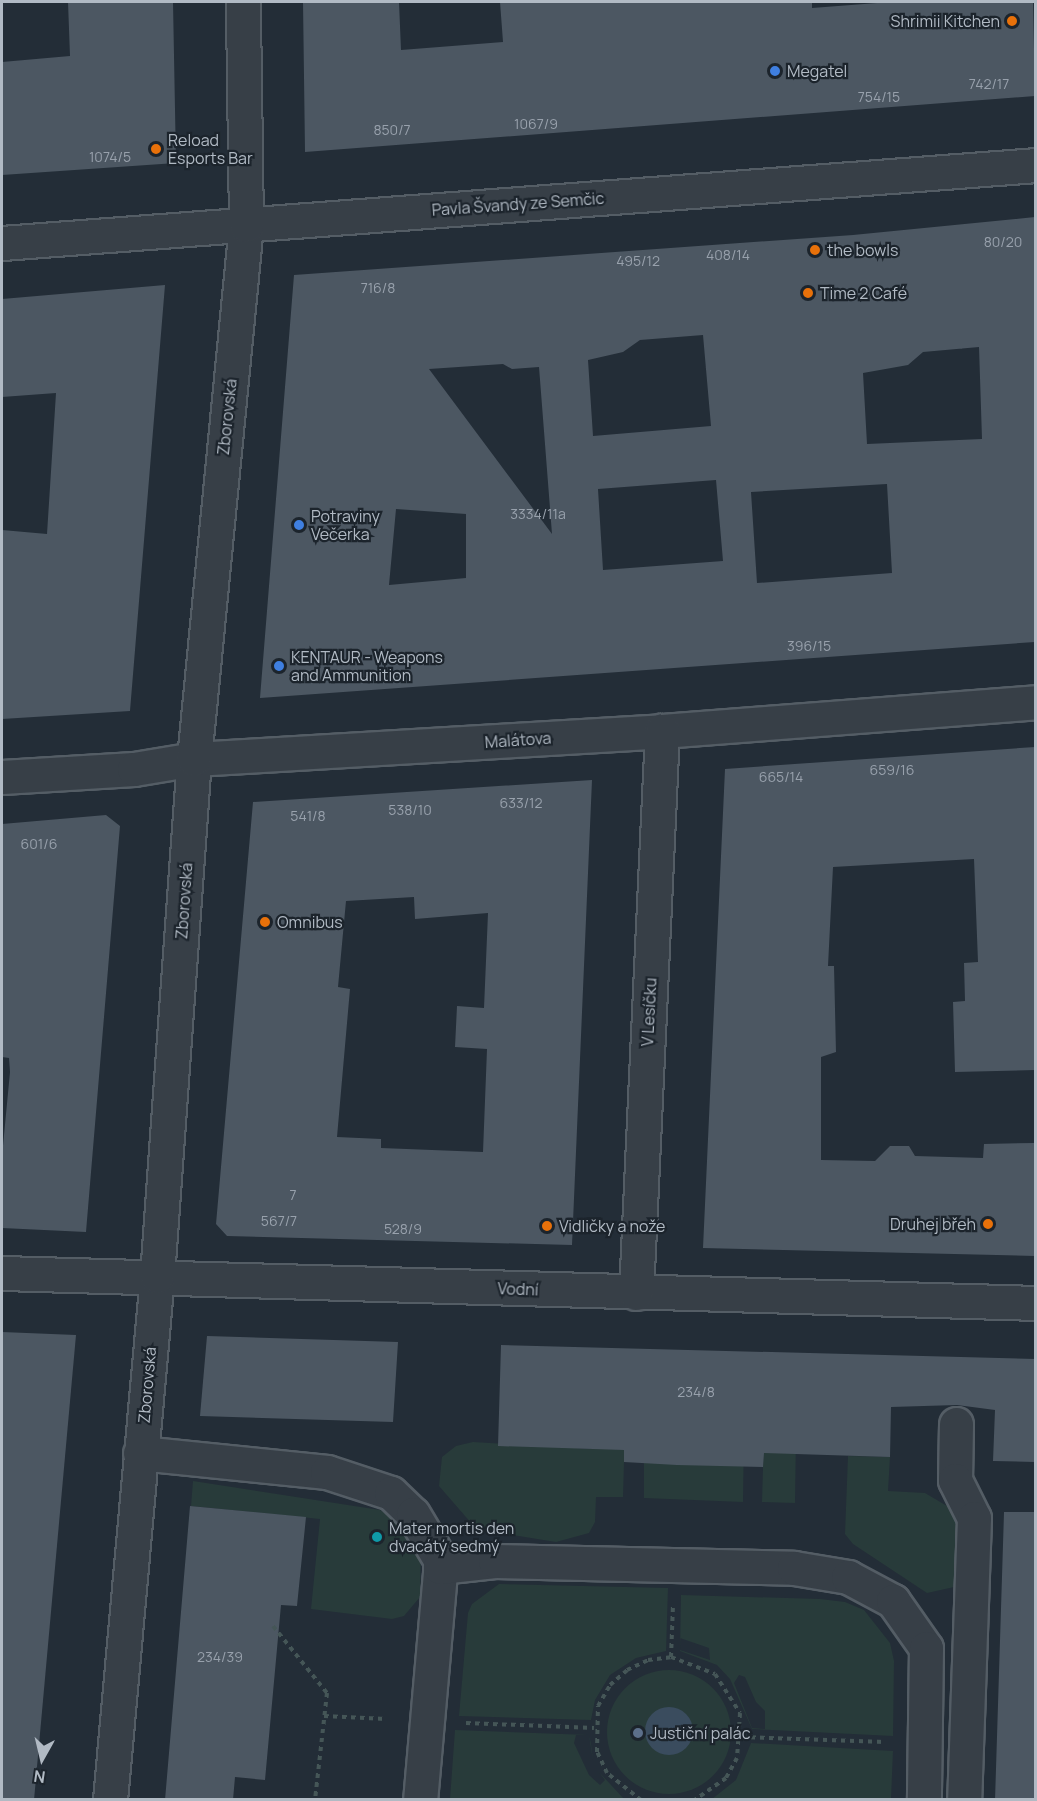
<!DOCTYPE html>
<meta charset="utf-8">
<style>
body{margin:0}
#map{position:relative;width:1037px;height:1801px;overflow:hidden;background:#232d37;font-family:Manrope,sans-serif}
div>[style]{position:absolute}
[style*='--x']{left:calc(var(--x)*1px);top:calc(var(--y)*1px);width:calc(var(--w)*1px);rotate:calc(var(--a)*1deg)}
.green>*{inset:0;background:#283b3a}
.round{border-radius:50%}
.water>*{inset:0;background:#3a4c5e}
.building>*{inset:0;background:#4c5762}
.path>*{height:4px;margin-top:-2px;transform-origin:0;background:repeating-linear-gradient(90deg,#455657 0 4.5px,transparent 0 9px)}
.roads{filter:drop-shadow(2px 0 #545d65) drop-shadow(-2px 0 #545d65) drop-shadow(0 2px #545d65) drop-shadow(0 -2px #545d65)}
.minor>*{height:33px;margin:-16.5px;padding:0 16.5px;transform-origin:16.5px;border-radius:16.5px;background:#373f47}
.dots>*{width:16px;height:16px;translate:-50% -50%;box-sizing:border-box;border:3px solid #1c242c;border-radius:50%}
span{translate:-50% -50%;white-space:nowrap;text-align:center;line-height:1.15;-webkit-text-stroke:4.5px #1c242c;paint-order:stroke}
.number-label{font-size:14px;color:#98a1ac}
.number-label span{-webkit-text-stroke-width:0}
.poi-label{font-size:16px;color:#b1bac4}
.right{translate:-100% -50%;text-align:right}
.left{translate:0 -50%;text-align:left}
.street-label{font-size:16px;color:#b1bac4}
.frame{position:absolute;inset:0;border:3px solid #b1bac4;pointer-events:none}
.north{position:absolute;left:12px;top:1729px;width:60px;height:60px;-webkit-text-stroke:4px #1c242c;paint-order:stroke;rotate:188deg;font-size:16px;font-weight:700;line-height:24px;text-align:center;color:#b1bac4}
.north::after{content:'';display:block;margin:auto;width:21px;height:27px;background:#b1bac4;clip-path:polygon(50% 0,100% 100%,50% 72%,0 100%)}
</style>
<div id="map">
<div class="green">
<div style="clip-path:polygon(625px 1428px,623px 1497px,596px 1497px,595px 1522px,589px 1533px,556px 1542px,501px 1533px,472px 1524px,439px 1486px,442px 1457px,456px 1446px,473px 1442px,592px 1449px)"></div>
<div style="clip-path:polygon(744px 1432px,743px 1502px,644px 1498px,644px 1462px)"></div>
<div style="clip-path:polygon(764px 1432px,796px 1433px,795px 1503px,762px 1502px)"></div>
<div style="clip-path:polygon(848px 1456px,890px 1457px,888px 1491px,925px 1493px,947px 1506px,958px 1525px,954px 1587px,927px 1593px,853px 1544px,845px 1534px)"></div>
<div style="clip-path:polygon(193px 1481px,380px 1510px,399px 1521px,421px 1550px,420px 1597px,404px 1616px,392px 1619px,311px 1609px,320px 1519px,191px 1506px)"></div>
<div style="clip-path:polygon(499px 1584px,668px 1588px,666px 1651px,636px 1658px,610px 1675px,595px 1700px,591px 1720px,459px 1716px,468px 1613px,472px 1604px)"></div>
<div style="clip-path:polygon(evenodd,681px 1595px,820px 1599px,845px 1602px,864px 1610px,890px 1643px,894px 1661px,893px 1736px,752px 1729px,730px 1679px,717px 1665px,680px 1651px,681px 1595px,680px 1638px,709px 1648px,710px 1660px,680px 1650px,680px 1638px,681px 1595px,739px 1675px,745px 1677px,756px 1702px,765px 1711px,765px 1729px,752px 1728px,734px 1683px,739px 1675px)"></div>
<div class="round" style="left:607px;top:1670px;width:124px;height:124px"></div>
<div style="clip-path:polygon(455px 1730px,589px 1735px,591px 1744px,593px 1761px,589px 1735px,576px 1735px,574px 1743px,589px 1775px,600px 1785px,605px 1780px,599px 1772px,624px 1799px,450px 1799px)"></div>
<div style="clip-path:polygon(751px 1743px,893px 1751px,891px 1799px,712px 1799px,736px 1780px)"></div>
</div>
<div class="water">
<div class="round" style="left:645px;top:1707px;width:48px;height:48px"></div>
</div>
<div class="building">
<div style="clip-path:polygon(68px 2px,173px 2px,176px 163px,2px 175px,2px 62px,70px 56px)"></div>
<div style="clip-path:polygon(303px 2px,399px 2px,401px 50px,503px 42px,500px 2px,812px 2px,812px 8px,890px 2px,1033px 2px,1035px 96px,305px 152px)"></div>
<div style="clip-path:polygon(evenodd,1035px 217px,1035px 642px,260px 698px,294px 275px,853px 235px,1035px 217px,703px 335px,711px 426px,593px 436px,588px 360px,623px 352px,640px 340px,703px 335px,1035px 217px,979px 347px,982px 439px,867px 444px,863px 373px,908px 365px,923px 352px,979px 347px,1035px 217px,503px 364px,512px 369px,539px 367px,552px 534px,429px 369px,503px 364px,1035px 217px,716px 480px,723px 561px,603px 570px,598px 489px,716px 480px,1035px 217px,887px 484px,892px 573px,757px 583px,751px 492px,887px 484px,1035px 217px,396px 509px,466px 514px,466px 578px,389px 585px,396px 509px)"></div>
<div style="clip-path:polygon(165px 285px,130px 711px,2px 719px,2px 530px,47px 534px,56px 393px,2px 397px,2px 299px)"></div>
<div style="clip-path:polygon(1035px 747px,1035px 1070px,955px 1072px,953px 1002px,965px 1001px,964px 963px,978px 962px,974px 859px,833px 867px,828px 966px,834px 966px,836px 1052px,821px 1057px,821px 1160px,875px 1161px,890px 1146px,909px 1146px,915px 1156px,983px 1158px,984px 1144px,1035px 1143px,1035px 1256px,703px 1248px,725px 769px)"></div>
<div style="clip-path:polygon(evenodd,592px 780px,572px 1245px,227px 1236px,216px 1224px,253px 802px,592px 780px,414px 897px,415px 919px,488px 913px,484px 1008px,457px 1006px,455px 1047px,487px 1049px,483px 1152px,381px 1148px,381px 1139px,337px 1137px,350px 989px,338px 987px,346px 901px,414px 897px)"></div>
<div style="clip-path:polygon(106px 815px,120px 826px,86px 1232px,2px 1228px,2px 1156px,10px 1072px,9px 1058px,2px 1057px,2px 824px)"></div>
<div style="clip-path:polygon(2px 1332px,76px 1335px,34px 1800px,2px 1800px)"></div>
<div style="clip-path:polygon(207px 1336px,398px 1342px,393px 1422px,200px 1416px)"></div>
<div style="clip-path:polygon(501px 1345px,1035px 1359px,1035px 1462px,993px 1461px,995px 1410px,957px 1405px,891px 1407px,890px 1457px,764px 1453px,763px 1467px,677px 1465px,624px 1462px,624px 1450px,498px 1446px)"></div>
<div style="clip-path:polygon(190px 1506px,306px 1517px,297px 1606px,281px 1605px,265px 1780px,235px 1777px,233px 1800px,165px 1800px)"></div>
<div style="clip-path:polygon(1004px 1512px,1035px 1512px,1035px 1800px,995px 1800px)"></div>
</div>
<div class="path">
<div style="--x:273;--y:1626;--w:86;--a:51.1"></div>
<div style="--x:327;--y:1693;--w:108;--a:96.4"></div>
<div style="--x:671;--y:1657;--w:51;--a:-87.8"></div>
<div style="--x:324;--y:1716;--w:62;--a:2.8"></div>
<div style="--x:466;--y:1723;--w:128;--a:2.2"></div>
<div style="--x:742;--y:1737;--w:143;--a:2"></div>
<div style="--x:641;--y:1800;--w:43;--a:-141.5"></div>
<div style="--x:607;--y:1773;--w:23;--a:-115"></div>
<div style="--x:597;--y:1752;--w:46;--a:-88.8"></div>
<div style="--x:598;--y:1706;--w:24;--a:-60"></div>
<div style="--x:610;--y:1685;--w:23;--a:-41"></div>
<div style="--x:627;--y:1670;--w:23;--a:-25"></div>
<div style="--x:648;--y:1660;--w:23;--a:-7"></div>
<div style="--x:671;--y:1657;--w:47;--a:21.1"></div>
<div style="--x:715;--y:1674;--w:46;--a:57.3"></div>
<div style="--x:740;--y:1713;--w:45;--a:93.8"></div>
<div style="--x:737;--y:1758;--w:23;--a:119"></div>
<div style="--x:726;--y:1778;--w:39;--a:145"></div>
</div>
<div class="roads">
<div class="minor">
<div style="--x:2;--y:243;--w:1037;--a:-4.31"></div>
<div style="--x:2;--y:777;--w:132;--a:-3.5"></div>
<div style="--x:134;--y:769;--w:61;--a:-9.5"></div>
<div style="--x:194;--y:759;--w:469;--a:-3.4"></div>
<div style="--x:662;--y:731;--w:375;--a:-4.4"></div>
<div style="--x:2;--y:1273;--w:1034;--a:1.66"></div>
<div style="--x:636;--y:1293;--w:563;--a:-87.35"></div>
<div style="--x:956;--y:1424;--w:56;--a:91"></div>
<div style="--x:955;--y:1480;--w:42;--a:63.4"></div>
<div style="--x:974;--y:1518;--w:282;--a:92"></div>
<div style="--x:140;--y:1453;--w:188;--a:5.8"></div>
<div style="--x:327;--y:1472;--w:67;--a:18.2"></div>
<div style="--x:391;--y:1493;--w:30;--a:44"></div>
<div style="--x:413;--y:1514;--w:55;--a:59.2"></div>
<div style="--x:441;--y:1561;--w:240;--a:95"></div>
<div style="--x:440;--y:1567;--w:55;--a:-6.2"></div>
<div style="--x:495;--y:1561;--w:299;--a:1.3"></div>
<div style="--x:794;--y:1568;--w:55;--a:9.5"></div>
<div style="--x:848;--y:1577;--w:51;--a:28.1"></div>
<div style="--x:893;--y:1601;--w:57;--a:54.9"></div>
<div style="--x:926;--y:1648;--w:152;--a:90.8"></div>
<div style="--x:110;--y:1800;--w:526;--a:-84.87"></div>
<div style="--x:157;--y:1276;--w:518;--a:-85.91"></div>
<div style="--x:194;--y:759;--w:537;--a:-84.44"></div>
<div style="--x:246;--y:225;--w:223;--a:-90.8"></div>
</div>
</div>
<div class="dots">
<div style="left:1012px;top:21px;background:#e8710a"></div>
<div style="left:775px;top:71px;background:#3f7fe0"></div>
<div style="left:156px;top:149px;background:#e8710a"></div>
<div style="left:815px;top:250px;background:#e8710a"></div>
<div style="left:808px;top:293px;background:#e8710a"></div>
<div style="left:299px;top:525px;background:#3f7fe0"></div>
<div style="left:279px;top:666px;background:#3f7fe0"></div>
<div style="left:265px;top:922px;background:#e8710a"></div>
<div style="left:988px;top:1224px;background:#e8710a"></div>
<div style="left:547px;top:1226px;background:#e8710a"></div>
<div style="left:377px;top:1537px;background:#0f9aa8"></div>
<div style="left:638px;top:1733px;background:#5c6f8a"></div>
</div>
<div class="number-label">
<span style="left:989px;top:84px">742/17</span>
<span style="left:879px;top:97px">754/15</span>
<span style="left:536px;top:124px">1067/9</span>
<span style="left:392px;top:130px">850/7</span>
<span style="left:110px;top:157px">1074/5</span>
<span style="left:1003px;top:242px">80/20</span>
<span style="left:728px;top:255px">408/14</span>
<span style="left:638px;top:261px">495/12</span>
<span style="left:378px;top:288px">716/8</span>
<span style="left:538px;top:514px">3334/11a</span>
<span style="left:809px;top:646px">396/15</span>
<span style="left:892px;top:770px">659/16</span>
<span style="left:781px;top:777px">665/14</span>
<span style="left:521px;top:803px">633/12</span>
<span style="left:410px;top:810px">538/10</span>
<span style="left:308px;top:816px">541/8</span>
<span style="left:39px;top:844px">601/6</span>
<span style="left:293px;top:1195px">7</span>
<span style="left:279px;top:1221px">567/7</span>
<span style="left:403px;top:1229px">528/9</span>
<span style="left:696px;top:1392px">234/8</span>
<span style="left:220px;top:1657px">234/39</span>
</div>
<div class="poi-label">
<span class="right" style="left:1000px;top:21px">Shrimii Kitchen</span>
<span class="left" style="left:787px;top:71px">Megatel</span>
<span class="left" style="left:168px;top:149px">Reload<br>Esports Bar</span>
<span class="left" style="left:827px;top:250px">the bowls</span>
<span class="left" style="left:820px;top:293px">Time 2 Café</span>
<span class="left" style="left:311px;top:525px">Potraviny<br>Večerka</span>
<span class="left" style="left:291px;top:666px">KENTAUR - Weapons<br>and Ammunition</span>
<span class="left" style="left:277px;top:922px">Omnibus</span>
<span class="right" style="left:976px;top:1224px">Druhej břeh</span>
<span class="left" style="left:559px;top:1226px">Vidličky a nože</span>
<span class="left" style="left:389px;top:1537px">Mater mortis den<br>dvacátý sedmý</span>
<span class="left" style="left:650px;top:1733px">Justiční palác</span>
</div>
<div class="street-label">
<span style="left:518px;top:204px;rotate:-4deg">Pavla Švandy ze Semčic</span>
<span style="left:227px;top:417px;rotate:-84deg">Zborovská</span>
<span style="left:518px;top:740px;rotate:-4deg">Malátova</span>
<span style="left:184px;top:901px;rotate:-86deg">Zborovská</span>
<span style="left:649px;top:1012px;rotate:-87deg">V Lesíčku</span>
<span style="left:518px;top:1289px;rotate:2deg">Vodní</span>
<span style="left:147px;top:1385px;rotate:-85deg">Zborovská</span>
</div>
<div class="frame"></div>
<div class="north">N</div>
</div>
